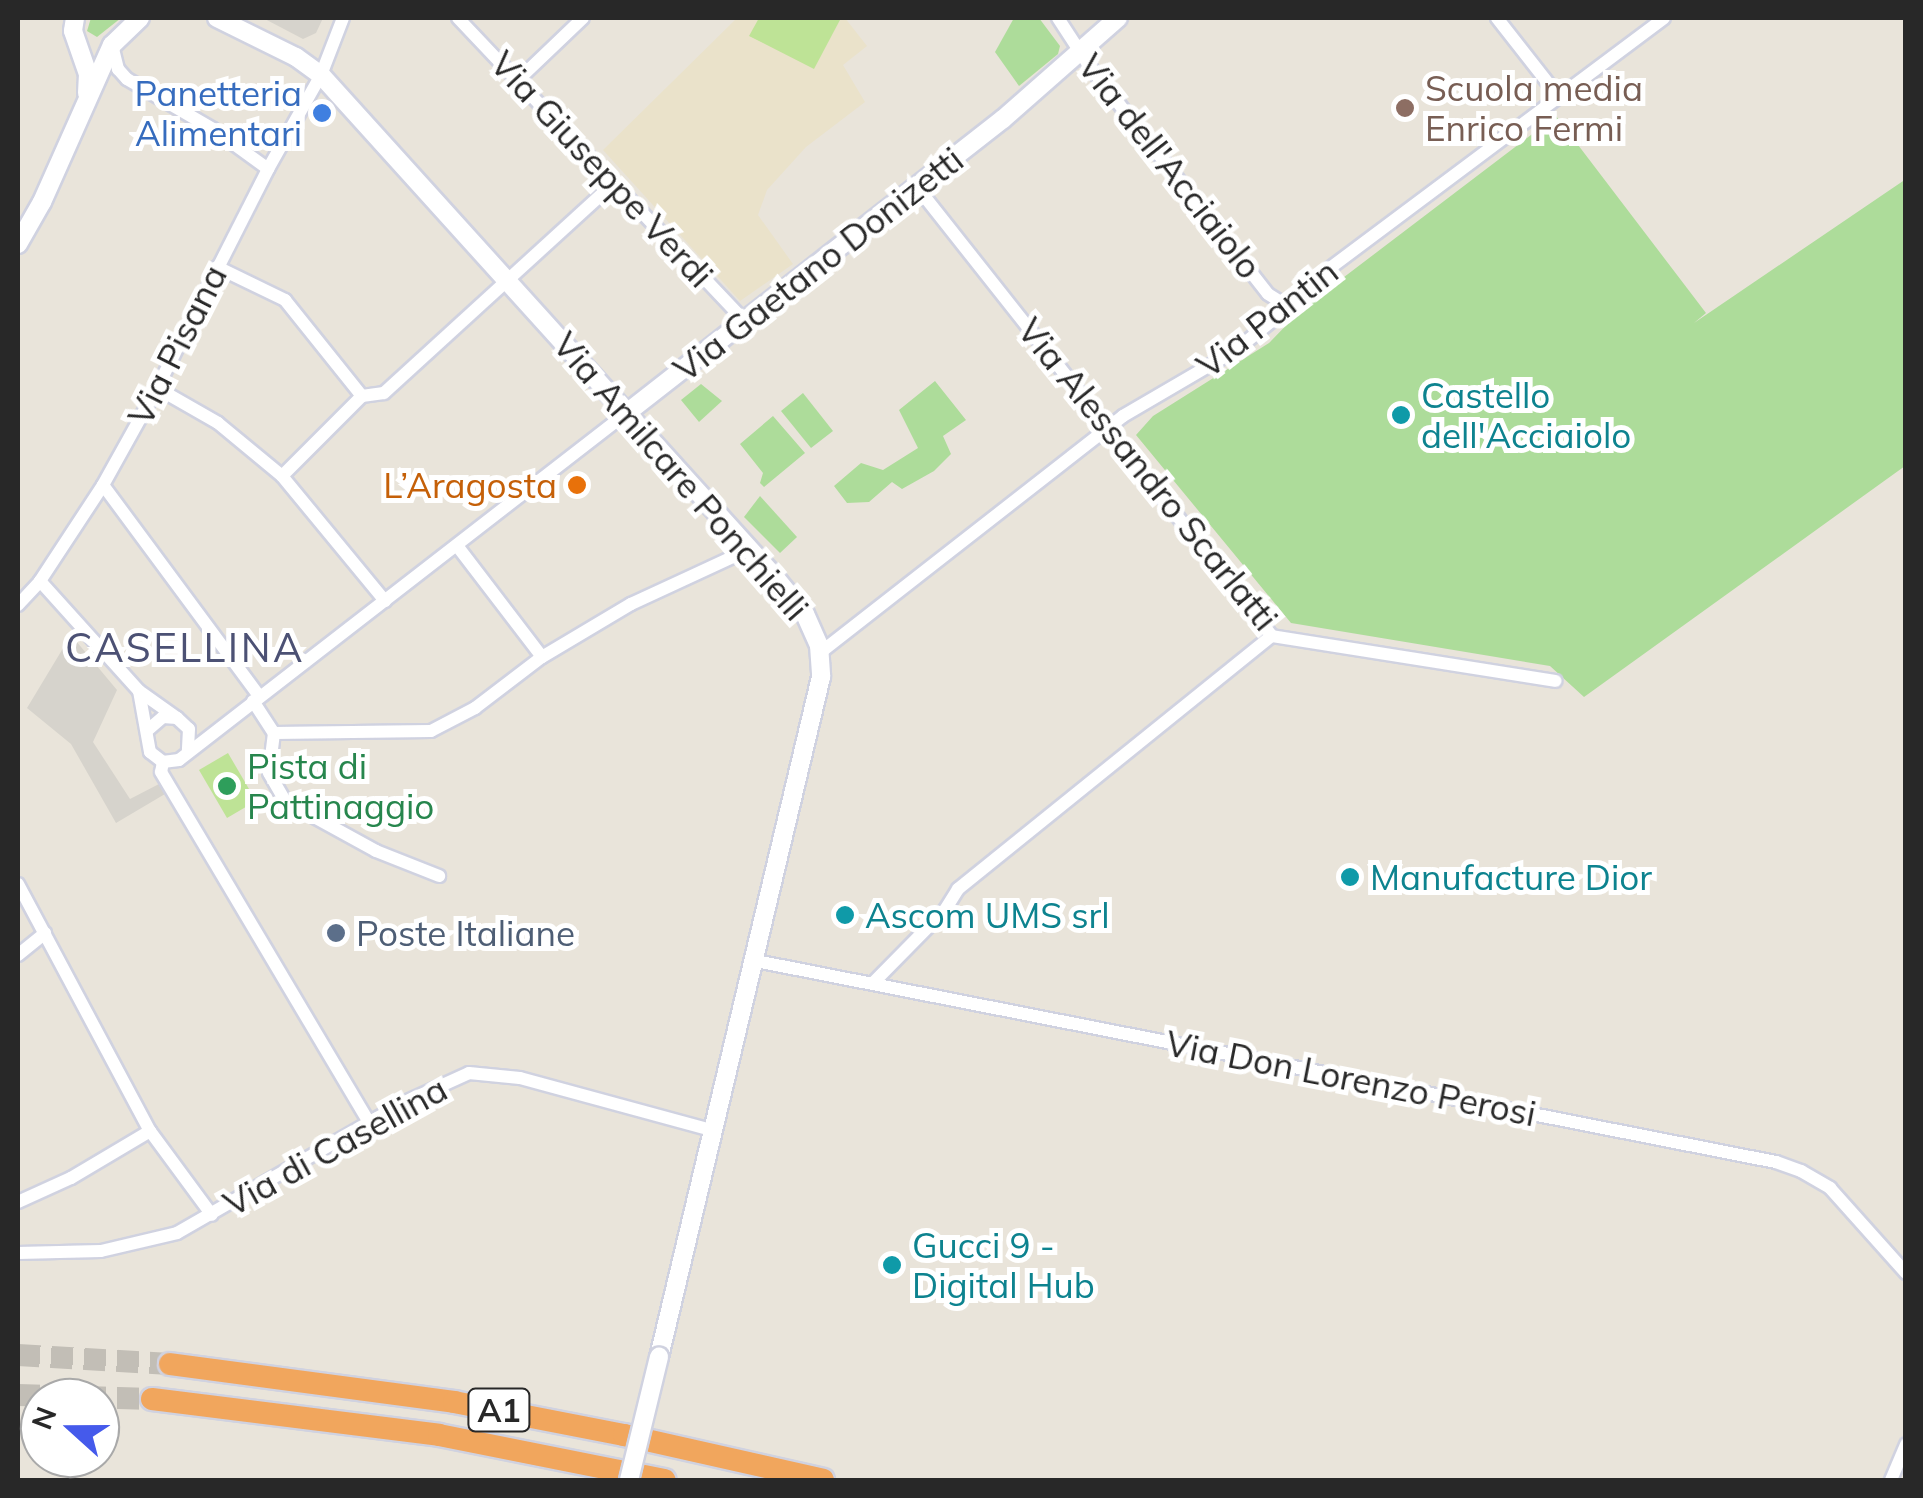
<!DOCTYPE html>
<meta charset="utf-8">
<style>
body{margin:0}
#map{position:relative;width:1923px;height:1498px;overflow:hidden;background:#e9e4da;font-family:Mulish,sans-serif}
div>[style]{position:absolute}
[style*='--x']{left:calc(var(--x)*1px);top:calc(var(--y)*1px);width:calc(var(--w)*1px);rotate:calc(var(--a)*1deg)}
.education>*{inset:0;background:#eae2ca}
.green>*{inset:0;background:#addc9a}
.pitch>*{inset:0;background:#bee396}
.plaza>*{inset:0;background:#d6d3cc}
.highway-tunnel>*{height:22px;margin-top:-11px;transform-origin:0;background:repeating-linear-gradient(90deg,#c2beb6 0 22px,transparent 0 33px)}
.roads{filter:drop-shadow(2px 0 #d0d2e0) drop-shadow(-2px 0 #d0d2e0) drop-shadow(0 2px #d0d2e0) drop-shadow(0 -2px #d0d2e0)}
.street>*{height:12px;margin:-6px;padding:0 6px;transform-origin:6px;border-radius:6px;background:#fff}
.secondary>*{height:18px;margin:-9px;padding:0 9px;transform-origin:9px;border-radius:9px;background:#fff}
.highway>*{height:22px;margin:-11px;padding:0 11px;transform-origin:11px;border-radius:11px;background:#f1a65d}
.bridges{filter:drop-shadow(2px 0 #d0d2e0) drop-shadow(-2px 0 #d0d2e0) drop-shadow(0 2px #d0d2e0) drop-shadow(0 -2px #d0d2e0)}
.secondary-bridge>*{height:18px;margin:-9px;padding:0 9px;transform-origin:9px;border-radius:9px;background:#fff}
.dots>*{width:28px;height:28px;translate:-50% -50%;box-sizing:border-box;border:5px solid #fff;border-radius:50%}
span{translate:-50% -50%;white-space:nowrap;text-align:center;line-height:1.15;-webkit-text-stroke:10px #fff;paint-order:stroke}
.shield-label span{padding:2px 8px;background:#fff;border:2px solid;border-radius:8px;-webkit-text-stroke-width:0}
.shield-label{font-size:32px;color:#282828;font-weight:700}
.education-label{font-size:35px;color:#785e54}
.left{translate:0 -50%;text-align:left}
.shop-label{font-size:35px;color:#366cbe}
.right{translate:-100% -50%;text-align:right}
.street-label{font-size:35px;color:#282828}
.culture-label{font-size:35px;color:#0d838f}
.food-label{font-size:35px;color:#c56008}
.leisure-label{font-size:35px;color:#27864d}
.service-label{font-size:35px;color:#4e5e75}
.quarter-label{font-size:40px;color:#4c5174;letter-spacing:2.5px}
.frame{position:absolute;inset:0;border:20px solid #282828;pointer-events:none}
.north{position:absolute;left:20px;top:1378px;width:100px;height:100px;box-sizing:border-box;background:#fff;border:2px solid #a9a9a9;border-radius:50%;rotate:291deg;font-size:28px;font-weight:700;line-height:40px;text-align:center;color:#282828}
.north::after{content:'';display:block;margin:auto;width:35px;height:45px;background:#455aeb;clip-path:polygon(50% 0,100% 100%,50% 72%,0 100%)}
</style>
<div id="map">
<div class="education">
<div style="clip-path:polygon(737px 18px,845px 18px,867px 46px,843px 65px,865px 102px,806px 147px,767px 190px,758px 215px,793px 264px,740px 301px,603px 150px)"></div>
</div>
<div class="green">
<div style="clip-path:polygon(91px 18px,121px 18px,97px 37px,87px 31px)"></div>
<div style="clip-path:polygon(1014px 18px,1039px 18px,1060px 46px,1058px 54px,1019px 86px,995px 52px)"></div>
<div style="clip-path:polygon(1556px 116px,1706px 313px,1694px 323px,1906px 179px,1905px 466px,1584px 697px,1550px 666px,1291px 623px,1136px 435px,1153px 416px,1269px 343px,1302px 309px)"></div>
<div style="clip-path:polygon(935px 381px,966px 420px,943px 436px,951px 454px,934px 471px,902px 489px,892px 482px,869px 502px,847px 503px,834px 486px,861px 463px,883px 470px,918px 448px,899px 410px)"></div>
<div style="clip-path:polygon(701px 384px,722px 401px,699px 422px,681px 400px)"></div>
<div style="clip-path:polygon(803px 393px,833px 431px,811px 448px,781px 411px)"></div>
<div style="clip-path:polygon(773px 416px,805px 453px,764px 487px,760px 483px,763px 473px,740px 444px)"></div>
<div style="clip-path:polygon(760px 496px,797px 537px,780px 553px,744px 517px)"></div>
</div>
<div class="pitch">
<div style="clip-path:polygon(759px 18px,841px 18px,814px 69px,749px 36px)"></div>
<div style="clip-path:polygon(228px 753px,256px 801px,227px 818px,199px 770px)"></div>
</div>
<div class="plaza">
<div style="clip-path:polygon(263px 18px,323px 18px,316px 33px,303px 39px)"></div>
<div style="clip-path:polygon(71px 635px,117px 690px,93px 742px,130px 799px,159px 784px,165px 794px,116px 823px,71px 744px,27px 708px)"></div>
</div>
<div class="highway-tunnel">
<div style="--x:18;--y:1355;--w:152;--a:3.4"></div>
<div style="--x:18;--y:1395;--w:134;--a:1.7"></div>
</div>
<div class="roads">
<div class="street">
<div style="--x:458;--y:18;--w:417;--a:46.6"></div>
<div style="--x:1058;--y:18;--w:59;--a:56.9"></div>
<div style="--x:1090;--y:67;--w:288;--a:51.9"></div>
<div style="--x:1268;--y:294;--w:25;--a:32"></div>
<div style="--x:1497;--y:18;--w:100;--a:51.9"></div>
<div style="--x:112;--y:45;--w:25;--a:76"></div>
<div style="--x:118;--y:69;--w:13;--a:48"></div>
<div style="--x:127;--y:79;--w:99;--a:30.2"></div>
<div style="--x:213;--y:129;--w:68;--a:36"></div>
<div style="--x:517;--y:81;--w:91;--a:-43.7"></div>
<div style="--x:917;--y:187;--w:572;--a:51.67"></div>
<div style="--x:1272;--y:636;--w:287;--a:9"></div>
<div style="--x:217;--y:267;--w:76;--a:25.9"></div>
<div style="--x:285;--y:300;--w:123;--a:51.3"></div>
<div style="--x:157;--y:388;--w:70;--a:29.8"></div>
<div style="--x:218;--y:423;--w:83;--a:39.6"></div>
<div style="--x:282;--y:476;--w:162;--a:50.5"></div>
<div style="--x:362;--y:396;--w:22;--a:-8"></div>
<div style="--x:384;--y:393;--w:311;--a:-42.4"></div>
<div style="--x:282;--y:476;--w:113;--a:-45"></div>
<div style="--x:103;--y:485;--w:262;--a:53.5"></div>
<div style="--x:458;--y:547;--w:138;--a:52.6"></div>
<div style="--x:40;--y:581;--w:148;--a:48"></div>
<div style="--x:139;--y:691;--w:47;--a:35.4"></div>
<div style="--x:18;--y:605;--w:33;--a:-47"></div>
<div style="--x:40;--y:581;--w:115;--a:-56.7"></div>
<div style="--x:103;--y:485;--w:111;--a:-60.9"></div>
<div style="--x:157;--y:388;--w:246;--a:-63.1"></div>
<div style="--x:268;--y:169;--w:108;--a:-60.6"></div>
<div style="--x:321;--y:75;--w:61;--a:-68.9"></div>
<div style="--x:821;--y:652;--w:383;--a:-38"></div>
<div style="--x:1123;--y:416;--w:131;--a:-30.3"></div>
<div style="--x:1236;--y:350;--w:68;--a:-39.1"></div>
<div style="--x:1289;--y:307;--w:27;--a:-51"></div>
<div style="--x:1306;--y:286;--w:447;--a:-36.8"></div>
<div style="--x:139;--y:691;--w:62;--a:79.8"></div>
<div style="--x:150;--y:752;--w:16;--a:38"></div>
<div style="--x:163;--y:762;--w:16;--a:-7"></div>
<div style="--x:179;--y:760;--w:568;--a:-37.78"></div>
<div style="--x:253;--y:701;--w:38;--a:57"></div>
<div style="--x:274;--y:733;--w:157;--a:-0.7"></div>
<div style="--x:431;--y:731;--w:50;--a:-27.6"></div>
<div style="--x:475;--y:708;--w:84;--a:-37.3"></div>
<div style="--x:542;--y:657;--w:104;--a:-30.8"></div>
<div style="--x:631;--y:604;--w:131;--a:-24.8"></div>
<div style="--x:149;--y:729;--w:18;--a:-41"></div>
<div style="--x:163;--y:717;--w:14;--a:4"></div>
<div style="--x:177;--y:718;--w:16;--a:43"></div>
<div style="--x:189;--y:729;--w:21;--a:93"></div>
<div style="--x:274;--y:733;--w:40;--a:97.1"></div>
<div style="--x:269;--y:773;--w:32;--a:60"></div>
<div style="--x:285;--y:801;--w:104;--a:28.8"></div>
<div style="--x:376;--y:851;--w:68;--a:21.6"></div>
<div style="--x:163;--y:762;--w:10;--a:101"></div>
<div style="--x:161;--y:772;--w:407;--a:59.3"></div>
<div style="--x:18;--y:884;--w:280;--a:61.9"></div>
<div style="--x:150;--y:1131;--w:104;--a:53.6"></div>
<div style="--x:18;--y:955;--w:35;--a:-39"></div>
<div style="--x:756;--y:961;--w:1040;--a:11.15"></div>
<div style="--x:1776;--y:1162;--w:27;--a:20"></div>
<div style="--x:1801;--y:1171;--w:34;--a:30"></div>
<div style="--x:1830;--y:1188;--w:114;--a:48.2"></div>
<div style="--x:874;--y:982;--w:101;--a:-45.4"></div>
<div style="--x:945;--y:910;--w:25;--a:-58"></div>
<div style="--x:958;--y:889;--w:403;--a:-38.9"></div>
<div style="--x:18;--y:1202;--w:58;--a:-24.4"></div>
<div style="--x:71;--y:1178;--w:92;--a:-30.7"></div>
<div style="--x:18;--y:1253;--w:83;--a:-1.4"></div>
<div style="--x:101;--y:1251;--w:78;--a:-13.3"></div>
<div style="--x:177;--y:1233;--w:261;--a:-29.9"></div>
<div style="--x:403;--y:1103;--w:72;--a:-24.4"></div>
<div style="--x:469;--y:1073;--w:51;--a:5.6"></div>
<div style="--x:520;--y:1078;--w:202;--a:15.2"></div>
<div style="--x:1891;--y:1480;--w:39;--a:-67"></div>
</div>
<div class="secondary">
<div style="--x:75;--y:18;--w:13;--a:99"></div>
<div style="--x:73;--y:31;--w:46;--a:70.8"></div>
<div style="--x:88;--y:74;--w:19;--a:93"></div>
<div style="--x:217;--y:18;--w:88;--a:26.3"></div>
<div style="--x:296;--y:57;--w:31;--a:36"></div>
<div style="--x:321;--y:75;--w:674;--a:47.89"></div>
<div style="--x:773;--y:575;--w:50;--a:50.6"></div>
<div style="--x:805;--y:614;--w:34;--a:66"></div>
<div style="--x:819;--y:645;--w:32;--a:86"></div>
<div style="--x:821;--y:677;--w:699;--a:103.4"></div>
<div style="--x:18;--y:244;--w:48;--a:-60.3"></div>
<div style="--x:42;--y:202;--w:172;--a:-66"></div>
<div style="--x:112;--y:45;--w:39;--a:-44"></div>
<div style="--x:628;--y:412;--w:476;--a:-38"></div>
<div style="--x:1003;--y:119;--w:153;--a:-41.3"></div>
</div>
<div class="highway">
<div style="--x:170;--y:1364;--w:287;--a:7.6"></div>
<div style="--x:454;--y:1402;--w:173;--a:11"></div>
<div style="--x:624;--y:1435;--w:204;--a:12.7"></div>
<div style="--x:152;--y:1399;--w:289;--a:7.1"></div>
<div style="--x:439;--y:1435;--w:230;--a:11.3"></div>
</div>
</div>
<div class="bridges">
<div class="secondary-bridge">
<div style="--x:629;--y:1480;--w:127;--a:-76.3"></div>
</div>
</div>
<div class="dots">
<div style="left:1405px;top:108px;background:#8d6e63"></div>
<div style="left:322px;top:113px;background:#3f7fe0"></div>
<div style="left:1401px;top:415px;background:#0f9aa8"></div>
<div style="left:577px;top:485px;background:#e8710a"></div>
<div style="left:227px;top:786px;background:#2e9e5b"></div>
<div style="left:1350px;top:877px;background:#0f9aa8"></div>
<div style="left:845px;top:915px;background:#0f9aa8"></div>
<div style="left:336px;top:933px;background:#5c6f8a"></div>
<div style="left:892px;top:1265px;background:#0f9aa8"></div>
</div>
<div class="shield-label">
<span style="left:499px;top:1410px">A1</span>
</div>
<div class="education-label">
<span class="left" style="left:1425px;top:108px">Scuola media<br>Enrico Fermi</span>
</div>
<div class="shop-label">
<span class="right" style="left:302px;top:113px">Panetteria<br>Alimentari</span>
</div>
<div class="street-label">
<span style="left:1170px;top:166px;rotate:52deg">Via dell'Acciaiolo</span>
<span style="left:602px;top:169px;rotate:47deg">Via Giuseppe Verdi</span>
<span style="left:818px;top:264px;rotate:-38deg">Via Gaetano Donizetti</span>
<span style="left:1267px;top:318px;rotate:-38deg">Via Pantin</span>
<span style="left:177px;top:345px;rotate:-63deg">Via Pisana</span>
<span style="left:1148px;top:474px;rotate:51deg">Via Alessandro Scarlatti</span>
<span style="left:681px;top:476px;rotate:49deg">Via Amilcare Ponchielli</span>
<span style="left:1351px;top:1078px;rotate:11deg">Via Don Lorenzo Perosi</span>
<span style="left:335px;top:1146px;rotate:-29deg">Via di Casellina</span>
</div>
<div class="culture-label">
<span class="left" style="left:1421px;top:415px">Castello<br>dell'Acciaiolo</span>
<span class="left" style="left:1370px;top:877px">Manufacture Dior</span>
<span class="left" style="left:865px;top:915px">Ascom UMS srl</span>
<span class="left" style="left:912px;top:1265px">Gucci 9 -<br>Digital Hub</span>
</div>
<div class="food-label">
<span class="right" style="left:557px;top:485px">L’Aragosta</span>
</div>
<div class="leisure-label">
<span class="left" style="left:247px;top:786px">Pista di<br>Pattinaggio</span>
</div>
<div class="service-label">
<span class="left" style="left:356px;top:933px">Poste Italiane</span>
</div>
<div class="quarter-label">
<span style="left:185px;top:647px">CASELLINA</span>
</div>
<div class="frame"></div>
<div class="north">N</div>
</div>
